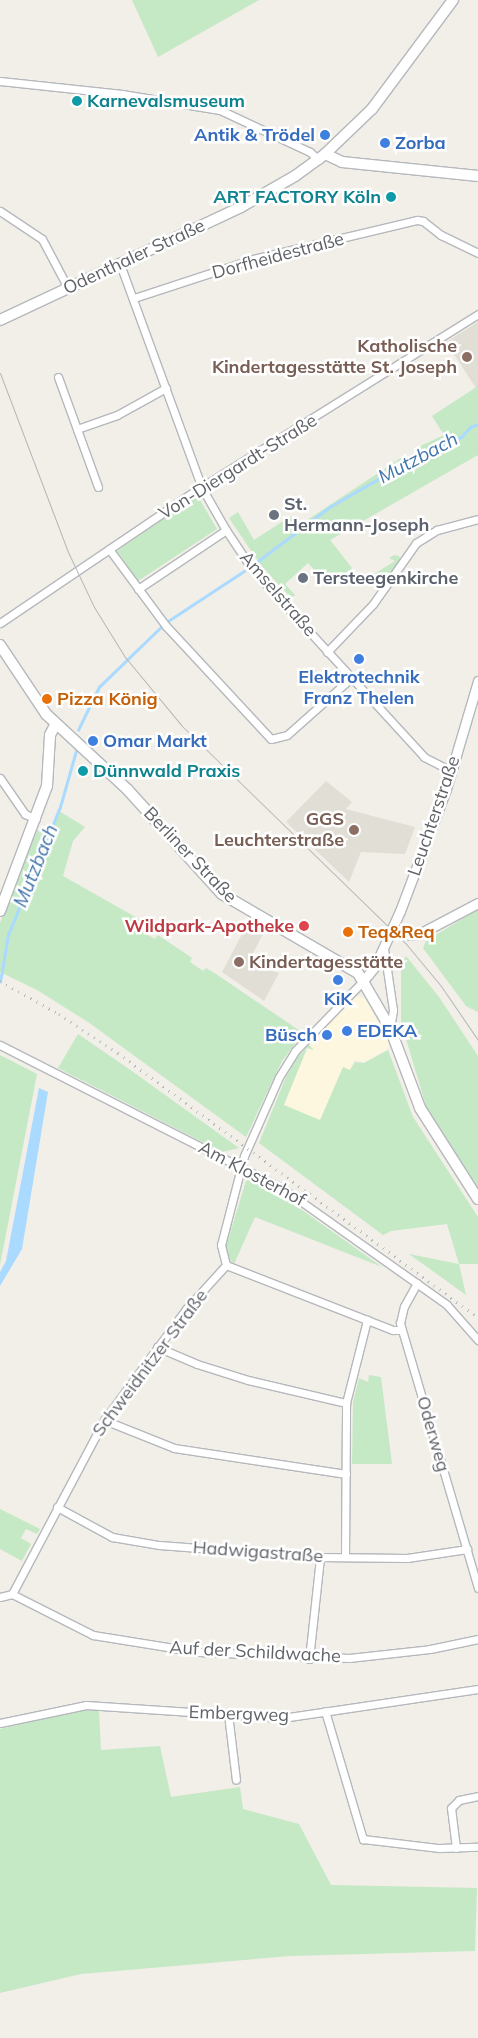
<!DOCTYPE html>
<meta charset="utf-8">
<style>
body{margin:0}
#map{position:relative;width:478px;height:2038px;overflow:hidden;background:#f1efe8;font-family:Mulish,sans-serif}
div>[style]{position:absolute}
[style*='--x']{left:calc(var(--x)*1px);top:calc(var(--y)*1px);width:calc(var(--w)*1px);rotate:calc(var(--a)*1deg)}
.commercial>*{inset:0;background:#fef7e0}
.education>*{inset:0;background:#e1ded6}
.green>*{inset:0;background:#c5e8c5}
.water>*{inset:0;background:#aadaff}
.stream>*{height:2.5px;margin:-1.25px;padding:0 1.25px;transform-origin:1.25px;border-radius:1.25px;background:#aadaff}
.roads{filter:drop-shadow(1px 0 #b5b8bc) drop-shadow(-1px 0 #b5b8bc) drop-shadow(0 1px #b5b8bc) drop-shadow(0 -1px #b5b8bc)}
.minor>*{height:7px;margin:-3.5px;padding:0 3.5px;transform-origin:3.5px;border-radius:3.5px;background:#fff}
.tertiary>*{height:9px;margin:-4.5px;padding:0 4.5px;transform-origin:4.5px;border-radius:4.5px;background:#fff}
.secondary>*{height:10px;margin:-5px;padding:0 5px;transform-origin:5px;border-radius:5px;background:#fff}
.tram>*{height:1px;margin:-0.5px;padding:0 0.5px;transform-origin:0.5px;border-radius:0.5px;background:#b6b7b8}
.rail>*{height:2.5px;margin-top:-1.25px;transform-origin:0;background:repeating-linear-gradient(90deg,#b6b7b8 0 1px,transparent 0 7px)}
.dots>*{width:14px;height:14px;translate:-50% -50%;box-sizing:border-box;border:2px solid #fff;border-radius:50%}
span{translate:-50% -50%;white-space:nowrap;text-align:center;line-height:1.15;-webkit-text-stroke:5px #fff;paint-order:stroke}
.culture-label{font-size:18px;color:#0d838f;font-weight:700}
.left{translate:0 -50%;text-align:left}
.right{translate:-100% -50%;text-align:right}
.shop-label{font-size:18px;color:#366cbe;font-weight:700}
.street-label{font-size:18px;color:#5f6368}
.education-label{font-size:18px;color:#785e54;font-weight:700}
.worship-label{font-size:18px;color:#5b616d;font-weight:700}
.food-label{font-size:18px;color:#c56008;font-weight:700}
.health-label{font-size:18px;color:#be3a42;font-weight:700}
.water-label{font-size:19px;color:#4174aa;font-style:italic}
</style>
<div id="map">
<div class="commercial">
<div style="clip-path:polygon(355px 996px,365px 998px,389px 1042px,388px 1049px,364px 1062px,354px 1060px,324px 1132px,280px 1114px,309px 1045px)"></div>
</div>
<div class="education">
<div style="clip-path:polygon(478px 322px,478px 386px,476px 388px,446px 342px)"></div>
<div style="clip-path:polygon(326px 781px,352px 802px,346px 809px,415px 827px,405px 854px,361px 852px,349px 882px,286px 822px)"></div>
<div style="clip-path:polygon(248px 923px,265px 930px,248px 963px,279px 973px,264px 1001px,222px 972px)"></div>
</div>
<div class="green">
<div style="clip-path:polygon(132px 0,259px 0,158px 57px)"></div>
<div style="clip-path:polygon(478px 386px,478px 455px,330px 540px,352px 568px,332px 586px,322px 572px,319px 575px,308px 563px,285px 584px,295px 595px,291px 598px,260px 564px,229px 518px,238px 512px,254px 540px,291px 516px,298px 526px,404px 456px,406px 459px,417px 455px,414px 449px,444px 435px,432px 416px)"></div>
<div style="clip-path:polygon(193px 498px,200px 500px,217px 529px,138px 581px,117px 551px)"></div>
<div style="clip-path:polygon(394px 555px,399px 556px,401px 561px,382px 586px,377px 586px,371px 576px,395px 561px,389px 558px)"></div>
<div style="clip-path:polygon(59px 811px,85px 827px,73px 841px,63px 876px,139px 919px,139px 930px,155px 939px,158px 935px,192px 958px,190px 962px,203px 971px,206px 968px,216px 974px,300px 1031px,300px 1037px,282px 1061px,246px 1137px,88px 1022px,37px 990px,0 972px,0 923px,37px 830px,52px 832px)"></div>
<div style="clip-path:polygon(478px 909px,478px 1012px,466px 1006px,423px 948px,426px 941px)"></div>
<div style="clip-path:polygon(406px 956px,439px 997px,478px 1056px,478px 1188px,426px 1106px,401px 1022px,401px 966px)"></div>
<div style="clip-path:polygon(78px 1034px,129px 1069px,239px 1148px,222px 1152px,58px 1068px)"></div>
<div style="clip-path:polygon(309px 1045px,314px 1050px,307px 1048px,284px 1105px,320px 1120px,343px 1067px,350px 1070px,355px 1062px,364px 1063px,388px 1050px,413px 1117px,478px 1217px,478px 1264px,459px 1264px,466px 1295px,409px 1254px,459px 1264px,447px 1224px,391px 1231px,383px 1235px,259px 1143px,286px 1077px,298px 1057px)"></div>
<div style="clip-path:polygon(0 1055px,37px 1074px,0 1265px)"></div>
<div style="clip-path:polygon(251px 1179px,302px 1210px,382px 1267px,255px 1217px,234px 1264px,227px 1257px,226px 1246px,246px 1181px)"></div>
<div style="clip-path:polygon(369px 1375px,381px 1377px,392px 1464px,352px 1464px,353px 1402px,359px 1378px,368px 1382px)"></div>
<div style="clip-path:polygon(0 1509px,40px 1529px,37px 1534px,26px 1529px,21px 1538px,31px 1544px,22px 1561px,0 1549px)"></div>
<div style="clip-path:polygon(99px 1710px,101px 1750px,160px 1746px,171px 1797px,240px 1787px,243px 1809px,299px 1824px,331px 1885px,477px 1888px,475px 1951px,290px 1956px,81px 1974px,0 1993px,0 1729px,76px 1711px)"></div>
</div>
<div class="water">
<div style="clip-path:polygon(39px 1088px,48px 1092px,22px 1249px,0 1286px,0 1272px,6px 1261px)"></div>
</div>
<div class="stream">
<div style="--x:258;--y:561;--w:91;--a:-37"></div>
<div style="--x:331;--y:506;--w:97;--a:-29.7"></div>
<div style="--x:415;--y:458;--w:51;--a:-24.5"></div>
<div style="--x:461;--y:437;--w:13;--a:-48"></div>
<div style="--x:470;--y:427;--w:9;--a:-21"></div>
<div style="--x:168;--y:621;--w:91;--a:-33.3"></div>
<div style="--x:78;--y:730;--w:48;--a:-64"></div>
<div style="--x:99;--y:687;--w:86;--a:-44.1"></div>
<div style="--x:0;--y:982;--w:48;--a:-80.3"></div>
<div style="--x:8;--y:935;--w:138;--a:-67.9"></div>
<div style="--x:60;--y:807;--w:58;--a:-74.1"></div>
</div>
<div class="roads">
<div class="minor">
<div style="--x:0;--y:81;--w:123;--a:6.1"></div>
<div style="--x:122;--y:94;--w:99;--a:9.3"></div>
<div style="--x:220;--y:110;--w:99;--a:25"></div>
<div style="--x:310;--y:152;--w:12;--a:42"></div>
<div style="--x:0;--y:211;--w:50;--a:33.7"></div>
<div style="--x:42;--y:239;--w:55;--a:62"></div>
<div style="--x:120;--y:264;--w:239;--a:69.9"></div>
<div style="--x:202;--y:488;--w:48;--a:60.3"></div>
<div style="--x:226;--y:530;--w:47;--a:56.3"></div>
<div style="--x:252;--y:569;--w:255;--a:47.5"></div>
<div style="--x:424;--y:757;--w:30;--a:27"></div>
<div style="--x:134;--y:298;--w:125;--a:-18.1"></div>
<div style="--x:253;--y:259;--w:169;--a:-13.4"></div>
<div style="--x:417;--y:220;--w:6;--a:9"></div>
<div style="--x:423;--y:221;--w:23;--a:38"></div>
<div style="--x:441;--y:235;--w:41;--a:25.9"></div>
<div style="--x:58;--y:377;--w:117;--a:70"></div>
<div style="--x:77;--y:429;--w:42;--a:-19.3"></div>
<div style="--x:117;--y:415;--w:56;--a:-28.9"></div>
<div style="--x:109;--y:549;--w:96;--a:53.5"></div>
<div style="--x:166;--y:626;--w:154;--a:47.1"></div>
<div style="--x:271;--y:739;--w:16;--a:-14"></div>
<div style="--x:287;--y:735;--w:86;--a:-41.7"></div>
<div style="--x:138;--y:589;--w:106;--a:-33.8"></div>
<div style="--x:0;--y:623;--w:235;--a:-34.1"></div>
<div style="--x:195;--y:491;--w:334;--a:-32"></div>
<div style="--x:327;--y:652;--w:66;--a:-46.2"></div>
<div style="--x:373;--y:604;--w:75;--a:-54.8"></div>
<div style="--x:416;--y:543;--w:25;--a:-32"></div>
<div style="--x:437;--y:530;--w:42;--a:-15"></div>
<div style="--x:0;--y:778;--w:44;--a:55.2"></div>
<div style="--x:25;--y:814;--w:12;--a:24"></div>
<div style="--x:384;--y:949;--w:62;--a:81.6"></div>
<div style="--x:393;--y:1010;--w:18;--a:99"></div>
<div style="--x:0;--y:1045;--w:316;--a:26.9"></div>
<div style="--x:282;--y:1188;--w:202;--a:35.3"></div>
<div style="--x:447;--y:1305;--w:47;--a:48.5"></div>
<div style="--x:226;--y:1265;--w:21;--a:-104"></div>
<div style="--x:221;--y:1245;--w:92;--a:-75.5"></div>
<div style="--x:244;--y:1156;--w:86;--a:-66.1"></div>
<div style="--x:279;--y:1077;--w:31;--a:-58"></div>
<div style="--x:295;--y:1051;--w:98;--a:-45.8"></div>
<div style="--x:226;--y:1265;--w:179;--a:21.3"></div>
<div style="--x:393;--y:1330;--w:9;--a:0"></div>
<div style="--x:417;--y:1283;--w:26;--a:119"></div>
<div style="--x:404;--y:1306;--w:17;--a:103"></div>
<div style="--x:400;--y:1323;--w:276;--a:73.6"></div>
<div style="--x:157;--y:1347;--w:43;--a:23"></div>
<div style="--x:197;--y:1364;--w:53;--a:17.4"></div>
<div style="--x:248;--y:1380;--w:101;--a:13.2"></div>
<div style="--x:104;--y:1420;--w:75;--a:21.8"></div>
<div style="--x:174;--y:1448;--w:174;--a:8.6"></div>
<div style="--x:57;--y:1507;--w:63;--a:28.6"></div>
<div style="--x:112;--y:1537;--w:48;--a:9.7"></div>
<div style="--x:159;--y:1545;--w:161;--a:4.3"></div>
<div style="--x:320;--y:1557;--w:87;--a:0.7"></div>
<div style="--x:407;--y:1558;--w:61;--a:-8.5"></div>
<div style="--x:345;--y:1557;--w:154;--a:-89.6"></div>
<div style="--x:346;--y:1403;--w:86;--a:-75.8"></div>
<div style="--x:12;--y:1594;--w:91;--a:26.8"></div>
<div style="--x:93;--y:1635;--w:107;--a:9.1"></div>
<div style="--x:199;--y:1652;--w:150;--a:2.3"></div>
<div style="--x:349;--y:1658;--w:81;--a:-6.3"></div>
<div style="--x:430;--y:1649;--w:49;--a:-11.8"></div>
<div style="--x:0;--y:1597;--w:12;--a:-14"></div>
<div style="--x:12;--y:1594;--w:197;--a:-62.1"></div>
<div style="--x:104;--y:1420;--w:138;--a:-53.5"></div>
<div style="--x:186;--y:1309;--w:59;--a:-47.7"></div>
<div style="--x:309;--y:1659;--w:103;--a:-83.8"></div>
<div style="--x:325;--y:1711;--w:134;--a:73.5"></div>
<div style="--x:363;--y:1839;--w:77;--a:6.8"></div>
<div style="--x:439;--y:1848;--w:38;--a:-2"></div>
<div style="--x:228;--y:1714;--w:66;--a:83.1"></div>
<div style="--x:0;--y:1723;--w:88;--a:-11.8"></div>
<div style="--x:86;--y:1705;--w:196;--a:3.8"></div>
<div style="--x:282;--y:1718;--w:198;--a:-8.4"></div>
<div style="--x:456;--y:1848;--w:40;--a:-97.1"></div>
<div style="--x:451;--y:1808;--w:11;--a:-45"></div>
<div style="--x:459;--y:1800;--w:19;--a:-12"></div>
</div>
<div class="tertiary">
<div style="--x:393;--y:928;--w:18;--a:22"></div>
<div style="--x:410;--y:935;--w:9;--a:-6"></div>
<div style="--x:419;--y:934;--w:67;--a:-27.7"></div>
<div style="--x:363;--y:981;--w:19;--a:-51"></div>
<div style="--x:375;--y:966;--w:60;--a:-65.6"></div>
<div style="--x:400;--y:911;--w:130;--a:-69.3"></div>
<div style="--x:446;--y:789;--w:113;--a:-73.5"></div>
</div>
<div class="secondary">
<div style="--x:325;--y:154;--w:19;--a:25"></div>
<div style="--x:342;--y:162;--w:137;--a:5.9"></div>
<div style="--x:0;--y:320;--w:266;--a:-25.1"></div>
<div style="--x:241;--y:207;--w:62;--a:-29.9"></div>
<div style="--x:295;--y:176;--w:37;--a:-36"></div>
<div style="--x:325;--y:154;--w:65;--a:-43.8"></div>
<div style="--x:372;--y:109;--w:136;--a:-53.4"></div>
<div style="--x:0;--y:645;--w:83;--a:56.3"></div>
<div style="--x:46;--y:714;--w:112;--a:42.8"></div>
<div style="--x:128;--y:790;--w:140;--a:47.9"></div>
<div style="--x:222;--y:894;--w:157;--a:30.2"></div>
<div style="--x:358;--y:973;--w:64;--a:59.8"></div>
<div style="--x:390;--y:1028;--w:85;--a:69.4"></div>
<div style="--x:420;--y:1108;--w:108;--a:57.5"></div>
<div style="--x:0;--y:911;--w:134;--a:-69.4"></div>
<div style="--x:47;--y:786;--w:51;--a:-86.6"></div>
<div style="--x:50;--y:735;--w:13;--a:-63"></div>
</div>
</div>
<div class="tram">
<div style="--x:0;--y:373;--w:191;--a:69.2"></div>
<div style="--x:68;--y:552;--w:61;--a:64.7"></div>
<div style="--x:94;--y:607;--w:59;--a:58.2"></div>
<div style="--x:125;--y:657;--w:89;--a:50.4"></div>
<div style="--x:182;--y:726;--w:314;--a:44.2"></div>
<div style="--x:407;--y:945;--w:53;--a:50.3"></div>
<div style="--x:441;--y:986;--w:65;--a:55.6"></div>
</div>
<div class="rail">
<div style="--x:0;--y:981;--w:68;--a:29.2"></div>
<div style="--x:59;--y:1014;--w:71;--a:33.5"></div>
<div style="--x:118;--y:1053;--w:446;--a:36.3"></div>
</div>
<div class="dots">
<div style="left:77px;top:101px;background:#0f9aa8"></div>
<div style="left:325px;top:135px;background:#3f7fe0"></div>
<div style="left:385px;top:143px;background:#3f7fe0"></div>
<div style="left:391px;top:197px;background:#0f9aa8"></div>
<div style="left:467px;top:357px;background:#8d6e63"></div>
<div style="left:274px;top:515px;background:#6b7280"></div>
<div style="left:303px;top:578px;background:#6b7280"></div>
<div style="left:359px;top:659px;background:#3f7fe0"></div>
<div style="left:47px;top:699px;background:#e8710a"></div>
<div style="left:93px;top:741px;background:#3f7fe0"></div>
<div style="left:83px;top:771px;background:#0f9aa8"></div>
<div style="left:354px;top:830px;background:#8d6e63"></div>
<div style="left:304px;top:926px;background:#e0444e"></div>
<div style="left:348px;top:932px;background:#e8710a"></div>
<div style="left:239px;top:962px;background:#8d6e63"></div>
<div style="left:338px;top:980px;background:#3f7fe0"></div>
<div style="left:347px;top:1031px;background:#3f7fe0"></div>
<div style="left:327px;top:1035px;background:#3f7fe0"></div>
</div>
<div class="culture-label">
<span class="left" style="left:87px;top:101px">Karnevalsmuseum</span>
<span class="right" style="left:381px;top:197px">ART FACTORY Köln</span>
<span class="left" style="left:93px;top:771px">Dünnwald Praxis</span>
</div>
<div class="shop-label">
<span class="right" style="left:315px;top:135px">Antik &amp; Trödel</span>
<span class="left" style="left:395px;top:143px">Zorba</span>
<span style="left:359px;top:688px">Elektrotechnik<br>Franz Thelen</span>
<span class="left" style="left:103px;top:741px">Omar Markt</span>
<span style="left:338px;top:999px">KiK</span>
<span class="left" style="left:357px;top:1031px">EDEKA</span>
<span class="right" style="left:317px;top:1035px">Büsch</span>
</div>
<div class="street-label">
<span style="left:278px;top:256px;rotate:-15deg">Dorfheidestraße</span>
<span style="left:134px;top:257px;rotate:-25deg">Odenthaler Straße</span>
<span style="left:238px;top:467px;rotate:-32deg">Von-Diergardt-Straße</span>
<span style="left:278px;top:594px;rotate:49deg">Amselstraße</span>
<span style="left:434px;top:816px;rotate:-71deg">Leuchterstraße</span>
<span style="left:190px;top:855px;rotate:46deg">Berliner Straße</span>
<span style="left:252px;top:1174px;rotate:28deg">Am Klosterhof</span>
<span style="left:150px;top:1363px;rotate:-53deg">Schweidnitzer Straße</span>
<span style="left:433px;top:1434px;rotate:74deg">Oderweg</span>
<span style="left:258px;top:1552px;rotate:4deg">Hadwigastraße</span>
<span style="left:255px;top:1652px;rotate:3deg">Auf der Schildwache</span>
<span style="left:239px;top:1714px;rotate:2deg">Embergweg</span>
</div>
<div class="education-label">
<span class="right" style="left:457px;top:357px">Katholische<br>Kindertagesstätte St. Joseph</span>
<span class="right" style="left:344px;top:830px">GGS<br>Leuchterstraße</span>
<span class="left" style="left:249px;top:962px">Kindertagesstätte</span>
</div>
<div class="worship-label">
<span class="left" style="left:284px;top:515px">St.<br>Hermann-Joseph</span>
<span class="left" style="left:313px;top:578px">Tersteegenkirche</span>
</div>
<div class="food-label">
<span class="left" style="left:57px;top:699px">Pizza König</span>
<span class="left" style="left:358px;top:932px">Teq&amp;Req</span>
</div>
<div class="health-label">
<span class="right" style="left:294px;top:926px">Wildpark-Apotheke</span>
</div>
<div class="water-label">
<span style="left:418px;top:458px;rotate:-28deg">Mutzbach</span>
<span style="left:36px;top:866px;rotate:-68deg">Mutzbach</span>
</div>
</div>
